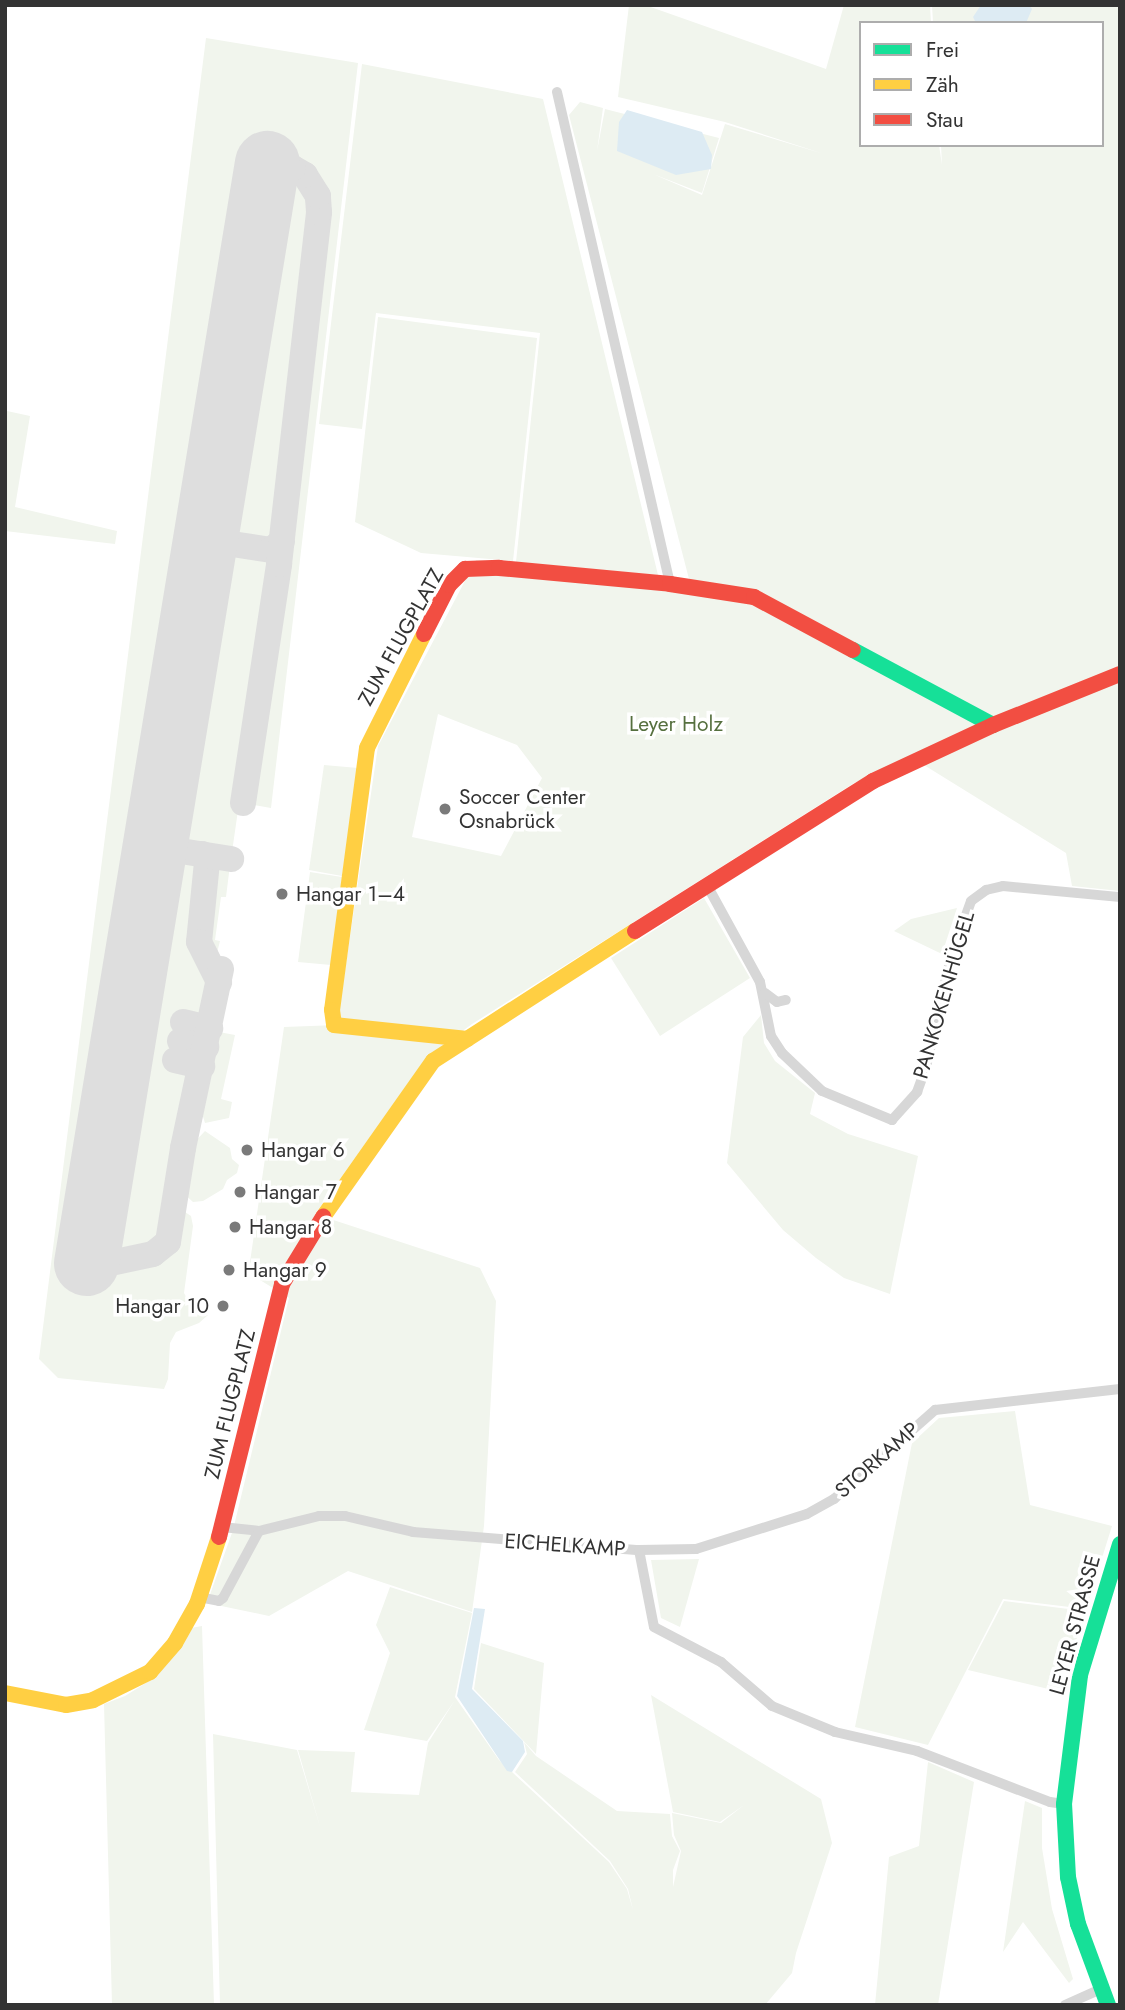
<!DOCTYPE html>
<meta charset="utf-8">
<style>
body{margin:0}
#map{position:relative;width:1125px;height:2010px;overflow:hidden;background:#fff;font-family:Jost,sans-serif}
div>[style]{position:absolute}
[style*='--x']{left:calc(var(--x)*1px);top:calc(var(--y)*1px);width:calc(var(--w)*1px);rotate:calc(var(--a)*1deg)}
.green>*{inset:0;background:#f1f5ed}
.water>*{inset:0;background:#ddebf3}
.taxiway>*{height:26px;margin:-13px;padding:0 13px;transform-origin:13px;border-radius:13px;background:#dedede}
.runway>*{height:65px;margin:-32.5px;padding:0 32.5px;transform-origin:32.5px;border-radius:32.5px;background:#dedede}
.street>*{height:10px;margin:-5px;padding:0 5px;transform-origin:5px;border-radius:5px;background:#d7d7d7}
.fast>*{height:16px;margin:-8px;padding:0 8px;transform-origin:8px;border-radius:8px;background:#16e098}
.slow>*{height:16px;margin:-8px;padding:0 8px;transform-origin:8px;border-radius:8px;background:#ffcf43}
.jam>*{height:16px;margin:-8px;padding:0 8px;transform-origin:8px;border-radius:8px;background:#f24e42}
.dots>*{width:19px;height:19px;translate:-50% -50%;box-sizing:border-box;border:4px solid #fff;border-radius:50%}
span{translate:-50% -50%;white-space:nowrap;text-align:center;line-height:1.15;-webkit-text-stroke:7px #fff;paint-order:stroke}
.street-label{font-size:21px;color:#333}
.park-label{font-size:21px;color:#56703f}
.poi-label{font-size:21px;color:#333}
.left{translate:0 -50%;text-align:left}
.right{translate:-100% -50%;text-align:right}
.frame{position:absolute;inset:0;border:7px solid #333;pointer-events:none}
.legend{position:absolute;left:859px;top:21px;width:245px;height:126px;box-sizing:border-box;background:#fff;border:2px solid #adadad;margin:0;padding:9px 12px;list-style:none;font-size:21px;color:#333}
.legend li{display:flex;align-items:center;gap:14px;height:35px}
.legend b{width:35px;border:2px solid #adadad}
</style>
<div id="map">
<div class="green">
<div style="clip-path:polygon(evenodd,629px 5px,645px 5px,826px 69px,844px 5px,930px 5px,931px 23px,861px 23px,861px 145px,939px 145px,942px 165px,941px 145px,1102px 145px,1102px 23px,933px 23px,932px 5px,1120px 5px,1120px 891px,1072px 886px,1066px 853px,911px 757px,854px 783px,472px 1024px,426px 1058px,315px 1214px,480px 1268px,496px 1301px,484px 1526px,472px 1612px,348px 1571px,269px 1616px,207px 1603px,233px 1530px,289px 1298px,260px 1280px,250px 1262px,284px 1027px,337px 1025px,378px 746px,476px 560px,689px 579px,569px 115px,580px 102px,603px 108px,597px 151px,605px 109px,719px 138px,702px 193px,653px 174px,702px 195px,725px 124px,824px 154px,725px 122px,618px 97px,629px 5px,438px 714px,517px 745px,542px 778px,501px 856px,412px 837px,438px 714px)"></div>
<div style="clip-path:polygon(206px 38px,358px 63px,271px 808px,248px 804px,287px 553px,325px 202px,319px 183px,309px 171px,288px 154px,256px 147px,69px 1280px,100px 1287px,109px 1270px,115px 1267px,156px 1259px,165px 1254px,173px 1244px,179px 1214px,185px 1212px,191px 1216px,193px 1226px,184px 1293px,190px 1304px,205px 1309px,208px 1315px,199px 1323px,176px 1332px,170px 1343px,168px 1379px,164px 1389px,58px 1378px,39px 1359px)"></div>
<div style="clip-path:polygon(362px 64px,543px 99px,658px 575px,516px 562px,540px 333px,376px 313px,362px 429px,319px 424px)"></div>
<div style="clip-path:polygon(284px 178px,298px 178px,306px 183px,313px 197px,315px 212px,277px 538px,267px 540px,266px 544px,258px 543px,224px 537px,220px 533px,278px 182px)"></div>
<div style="clip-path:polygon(378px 317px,537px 338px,513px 561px,421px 553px,355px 522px)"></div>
<div style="clip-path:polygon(7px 411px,30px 416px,15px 507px,117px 531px,115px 544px,5px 531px)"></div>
<div style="clip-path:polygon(222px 548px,263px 556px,270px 564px,272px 574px,232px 852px,169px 841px,217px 550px)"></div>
<div style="clip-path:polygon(324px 765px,358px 768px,342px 876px,309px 870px)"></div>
<div style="clip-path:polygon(169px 855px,197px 860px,200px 866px,195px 942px,213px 982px,186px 1112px,181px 1114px,172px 1154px,176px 1156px,162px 1239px,150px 1249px,107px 1258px,102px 1253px)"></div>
<div style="clip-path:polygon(216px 863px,230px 865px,226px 897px,221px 897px,215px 940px,220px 941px,215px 961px,206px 949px,202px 931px,210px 876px)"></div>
<div style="clip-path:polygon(310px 872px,342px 877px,331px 965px,298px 962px)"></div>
<div style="clip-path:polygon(704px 898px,750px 978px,660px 1036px,611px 958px)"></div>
<div style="clip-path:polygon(957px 908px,942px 954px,894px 931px,911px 919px)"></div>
<div style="clip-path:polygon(761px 1015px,764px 1043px,775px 1061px,815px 1093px,810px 1114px,848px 1134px,918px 1156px,890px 1294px,844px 1278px,816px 1258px,783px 1230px,727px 1163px,743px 1037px)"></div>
<div style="clip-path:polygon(219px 1032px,235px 1035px,221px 1099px,232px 1102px,229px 1118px,205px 1123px,199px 1104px,214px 1035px)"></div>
<div style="clip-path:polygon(205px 1131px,230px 1148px,232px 1159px,239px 1165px,237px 1173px,227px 1180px,223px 1189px,203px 1201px,193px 1202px,182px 1192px,189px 1148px)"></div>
<div style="clip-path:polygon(1015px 1411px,1030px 1505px,1112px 1526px,1086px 1609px,1003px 1599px,928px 1745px,855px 1727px,912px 1443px,939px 1418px)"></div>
<div style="clip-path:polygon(699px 1559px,680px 1627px,661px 1618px,651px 1560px)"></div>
<div style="clip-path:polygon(390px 1587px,472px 1613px,455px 1697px,499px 1760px,609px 1862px,627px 1889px,633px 1910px,628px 1889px,610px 1861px,515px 1772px,527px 1754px,524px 1742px,536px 1756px,617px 1811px,670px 1814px,672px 1836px,680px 1851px,673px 1870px,673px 1887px,681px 1851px,674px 1835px,672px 1813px,721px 1823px,744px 1805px,720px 1822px,673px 1812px,651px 1695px,821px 1799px,832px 1843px,796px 1953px,792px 1973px,765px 2005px,220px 2005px,213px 1734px,297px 1750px,321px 1830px,298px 1750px,355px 1752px,351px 1792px,419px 1795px,428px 1743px,455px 1700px,427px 1741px,364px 1730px,390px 1653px,376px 1625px)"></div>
<div style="clip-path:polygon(1004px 1601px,1085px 1611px,1061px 1692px,968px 1670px)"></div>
<div style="clip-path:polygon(202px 1626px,214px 2005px,112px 2005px,104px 1704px,125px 1696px,154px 1678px,191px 1628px)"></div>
<div style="clip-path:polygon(481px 1643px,544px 1663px,536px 1754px,474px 1689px)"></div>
<div style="clip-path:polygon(928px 1762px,974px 1782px,938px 2005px,875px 2005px,889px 1857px,919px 1846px)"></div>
<div style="clip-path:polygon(1025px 1801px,1042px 1808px,1042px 1848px,1052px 1909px,1073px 1979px,1069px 1983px,1023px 1922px,1003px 1952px)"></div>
</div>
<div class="water">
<div style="clip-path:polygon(981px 5px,1029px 5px,1032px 9px,1026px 23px,976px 23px,973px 17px)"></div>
<div style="clip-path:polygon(627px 110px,702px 132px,712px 155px,711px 169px,676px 175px,617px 151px,619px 122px)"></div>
<div style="clip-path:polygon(474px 1608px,485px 1609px,472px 1689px,523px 1741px,525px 1752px,512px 1772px,507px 1771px,457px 1696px)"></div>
</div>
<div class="taxiway">
<div style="--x:208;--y:524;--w:12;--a:76"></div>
<div style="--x:211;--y:536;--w:10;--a:37"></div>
<div style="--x:219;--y:542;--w:53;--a:8.7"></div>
<div style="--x:271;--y:550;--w:14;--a:-39"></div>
<div style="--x:243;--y:803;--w:242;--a:-81.4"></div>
<div style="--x:279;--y:564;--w:354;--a:-83.5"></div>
<div style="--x:319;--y:212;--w:16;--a:-94"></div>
<div style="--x:318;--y:196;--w:25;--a:-122"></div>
<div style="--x:305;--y:175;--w:14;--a:-150"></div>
<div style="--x:293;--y:168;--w:26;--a:-169"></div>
<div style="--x:158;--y:825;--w:15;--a:86"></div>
<div style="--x:159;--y:840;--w:13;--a:45"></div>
<div style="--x:202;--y:854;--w:9;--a:58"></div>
<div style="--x:207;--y:862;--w:80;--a:95.7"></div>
<div style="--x:199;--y:942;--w:45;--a:63.4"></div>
<div style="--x:151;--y:866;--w:13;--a:-63"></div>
<div style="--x:157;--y:854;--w:12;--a:-24"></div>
<div style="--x:168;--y:849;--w:64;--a:9"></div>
<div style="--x:183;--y:1022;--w:28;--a:13"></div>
<div style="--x:180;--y:1041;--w:27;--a:13"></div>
<div style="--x:175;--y:1060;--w:28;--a:13"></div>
<div style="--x:86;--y:1263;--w:20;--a:3"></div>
<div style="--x:106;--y:1264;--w:48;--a:-12"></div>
<div style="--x:153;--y:1254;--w:19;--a:-39"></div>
<div style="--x:168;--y:1242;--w:95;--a:-80.9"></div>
<div style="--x:183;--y:1148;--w:183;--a:-78"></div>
</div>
<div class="runway">
<div style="--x:86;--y:1263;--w:1115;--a:-80.66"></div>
</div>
<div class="street">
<div style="--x:557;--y:92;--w:505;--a:77.06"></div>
<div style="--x:708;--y:887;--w:108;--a:61.3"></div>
<div style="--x:760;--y:982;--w:55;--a:78.5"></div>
<div style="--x:771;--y:1036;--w:20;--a:57"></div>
<div style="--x:782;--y:1053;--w:55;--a:43.5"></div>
<div style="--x:822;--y:1091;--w:76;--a:22.5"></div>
<div style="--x:892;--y:1120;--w:38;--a:-48"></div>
<div style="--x:917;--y:1092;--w:27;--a:-70"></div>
<div style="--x:926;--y:1067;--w:113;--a:-77.2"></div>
<div style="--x:951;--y:957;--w:59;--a:-70.3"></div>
<div style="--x:971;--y:901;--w:19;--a:-36"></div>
<div style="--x:986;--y:890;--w:17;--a:-13"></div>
<div style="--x:1003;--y:886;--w:118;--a:5.4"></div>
<div style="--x:765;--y:993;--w:15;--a:37"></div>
<div style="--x:777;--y:1002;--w:9;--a:-13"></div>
<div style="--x:222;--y:1527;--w:37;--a:6"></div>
<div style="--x:259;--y:1531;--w:62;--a:-14"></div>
<div style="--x:319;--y:1516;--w:26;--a:0"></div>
<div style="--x:345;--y:1516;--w:70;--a:13.2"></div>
<div style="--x:413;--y:1532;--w:227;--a:4.6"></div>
<div style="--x:639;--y:1550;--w:57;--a:-1"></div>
<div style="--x:696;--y:1549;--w:116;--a:-17.5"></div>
<div style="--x:807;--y:1514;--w:31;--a:-29"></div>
<div style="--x:834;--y:1499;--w:135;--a:-41.4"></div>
<div style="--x:935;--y:1410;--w:186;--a:-6.5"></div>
<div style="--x:639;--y:1550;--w:78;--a:79"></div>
<div style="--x:654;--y:1627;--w:76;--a:27.6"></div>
<div style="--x:721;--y:1662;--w:67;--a:40.8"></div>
<div style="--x:772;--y:1706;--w:68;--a:22.4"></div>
<div style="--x:835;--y:1732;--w:84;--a:13"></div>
<div style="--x:917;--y:1751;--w:142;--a:21"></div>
<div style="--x:1050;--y:1802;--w:14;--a:8"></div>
<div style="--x:199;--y:1597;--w:20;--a:11"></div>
<div style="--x:219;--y:1601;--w:5;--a:-37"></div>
<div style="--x:223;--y:1598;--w:76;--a:-61.8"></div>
<div style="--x:1065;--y:2005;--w:39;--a:-24"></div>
</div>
<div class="fast">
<div style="--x:853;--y:650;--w:159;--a:28.2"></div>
<div style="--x:1108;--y:2005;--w:86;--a:-110.3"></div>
<div style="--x:1078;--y:1924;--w:48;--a:-102"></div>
<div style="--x:1068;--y:1877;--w:73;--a:-93.1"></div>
<div style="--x:1064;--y:1804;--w:130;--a:-82.9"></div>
<div style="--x:1080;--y:1675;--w:137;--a:-73"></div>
</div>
<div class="slow">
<div style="--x:424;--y:634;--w:127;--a:116.6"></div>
<div style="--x:367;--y:748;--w:264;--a:97.6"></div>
<div style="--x:332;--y:1010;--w:15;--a:82"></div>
<div style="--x:334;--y:1025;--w:134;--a:6"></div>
<div style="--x:323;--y:1217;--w:191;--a:-54.8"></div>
<div style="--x:433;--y:1061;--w:240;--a:-32.8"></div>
<div style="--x:5;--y:1693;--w:62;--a:11.1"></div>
<div style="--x:66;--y:1705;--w:27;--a:-10"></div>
<div style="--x:93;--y:1700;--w:64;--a:-26.2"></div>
<div style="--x:150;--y:1672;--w:38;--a:-49"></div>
<div style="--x:175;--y:1643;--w:45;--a:-60.6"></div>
<div style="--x:197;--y:1604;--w:71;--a:-71.8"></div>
</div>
<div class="jam">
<div style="--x:424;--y:634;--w:55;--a:-63"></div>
<div style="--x:449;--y:585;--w:23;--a:-45"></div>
<div style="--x:465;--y:569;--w:34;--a:-2"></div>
<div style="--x:499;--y:568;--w:172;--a:5.3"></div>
<div style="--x:670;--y:584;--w:85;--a:8.8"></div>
<div style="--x:754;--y:597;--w:112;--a:28.2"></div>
<div style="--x:635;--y:931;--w:281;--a:-32.2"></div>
<div style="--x:873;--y:781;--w:132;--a:-25"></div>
<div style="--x:993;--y:725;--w:137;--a:-21.9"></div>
<div style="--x:219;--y:1537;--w:261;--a:-76"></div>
<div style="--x:282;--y:1284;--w:79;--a:-58.5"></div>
</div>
<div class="dots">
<div style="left:445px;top:809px;background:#7a7a7a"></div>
<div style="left:282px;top:894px;background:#7a7a7a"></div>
<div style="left:247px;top:1150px;background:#7a7a7a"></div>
<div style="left:240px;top:1192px;background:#7a7a7a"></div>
<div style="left:235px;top:1227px;background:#7a7a7a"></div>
<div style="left:229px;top:1270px;background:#7a7a7a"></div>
<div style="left:223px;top:1306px;background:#7a7a7a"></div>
</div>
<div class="street-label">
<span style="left:401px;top:637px;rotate:-61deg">ZUM FLUGPLATZ</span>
<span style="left:944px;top:995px;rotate:-74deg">PANKOKENHÜGEL</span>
<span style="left:230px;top:1404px;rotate:-76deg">ZUM FLUGPLATZ</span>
<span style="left:877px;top:1460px;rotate:-41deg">STORKAMP</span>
<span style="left:565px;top:1545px;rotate:4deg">EICHELKAMP</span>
<span style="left:1075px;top:1625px;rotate:-75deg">LEYER STRASSE</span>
</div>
<div class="park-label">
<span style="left:676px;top:724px">Leyer Holz</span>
</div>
<div class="poi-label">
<span class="left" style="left:459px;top:809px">Soccer Center<br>Osnabrück</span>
<span class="left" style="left:296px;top:894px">Hangar 1–4</span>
<span class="left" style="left:261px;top:1150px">Hangar 6</span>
<span class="left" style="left:254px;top:1192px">Hangar 7</span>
<span class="left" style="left:249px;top:1227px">Hangar 8</span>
<span class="left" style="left:243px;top:1270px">Hangar 9</span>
<span class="right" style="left:209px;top:1306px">Hangar 10</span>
</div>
<div class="frame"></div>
<ul class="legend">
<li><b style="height:9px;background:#16e098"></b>Frei</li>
<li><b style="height:9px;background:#ffcf43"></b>Zäh</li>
<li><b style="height:9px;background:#f24e42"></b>Stau</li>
</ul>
</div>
